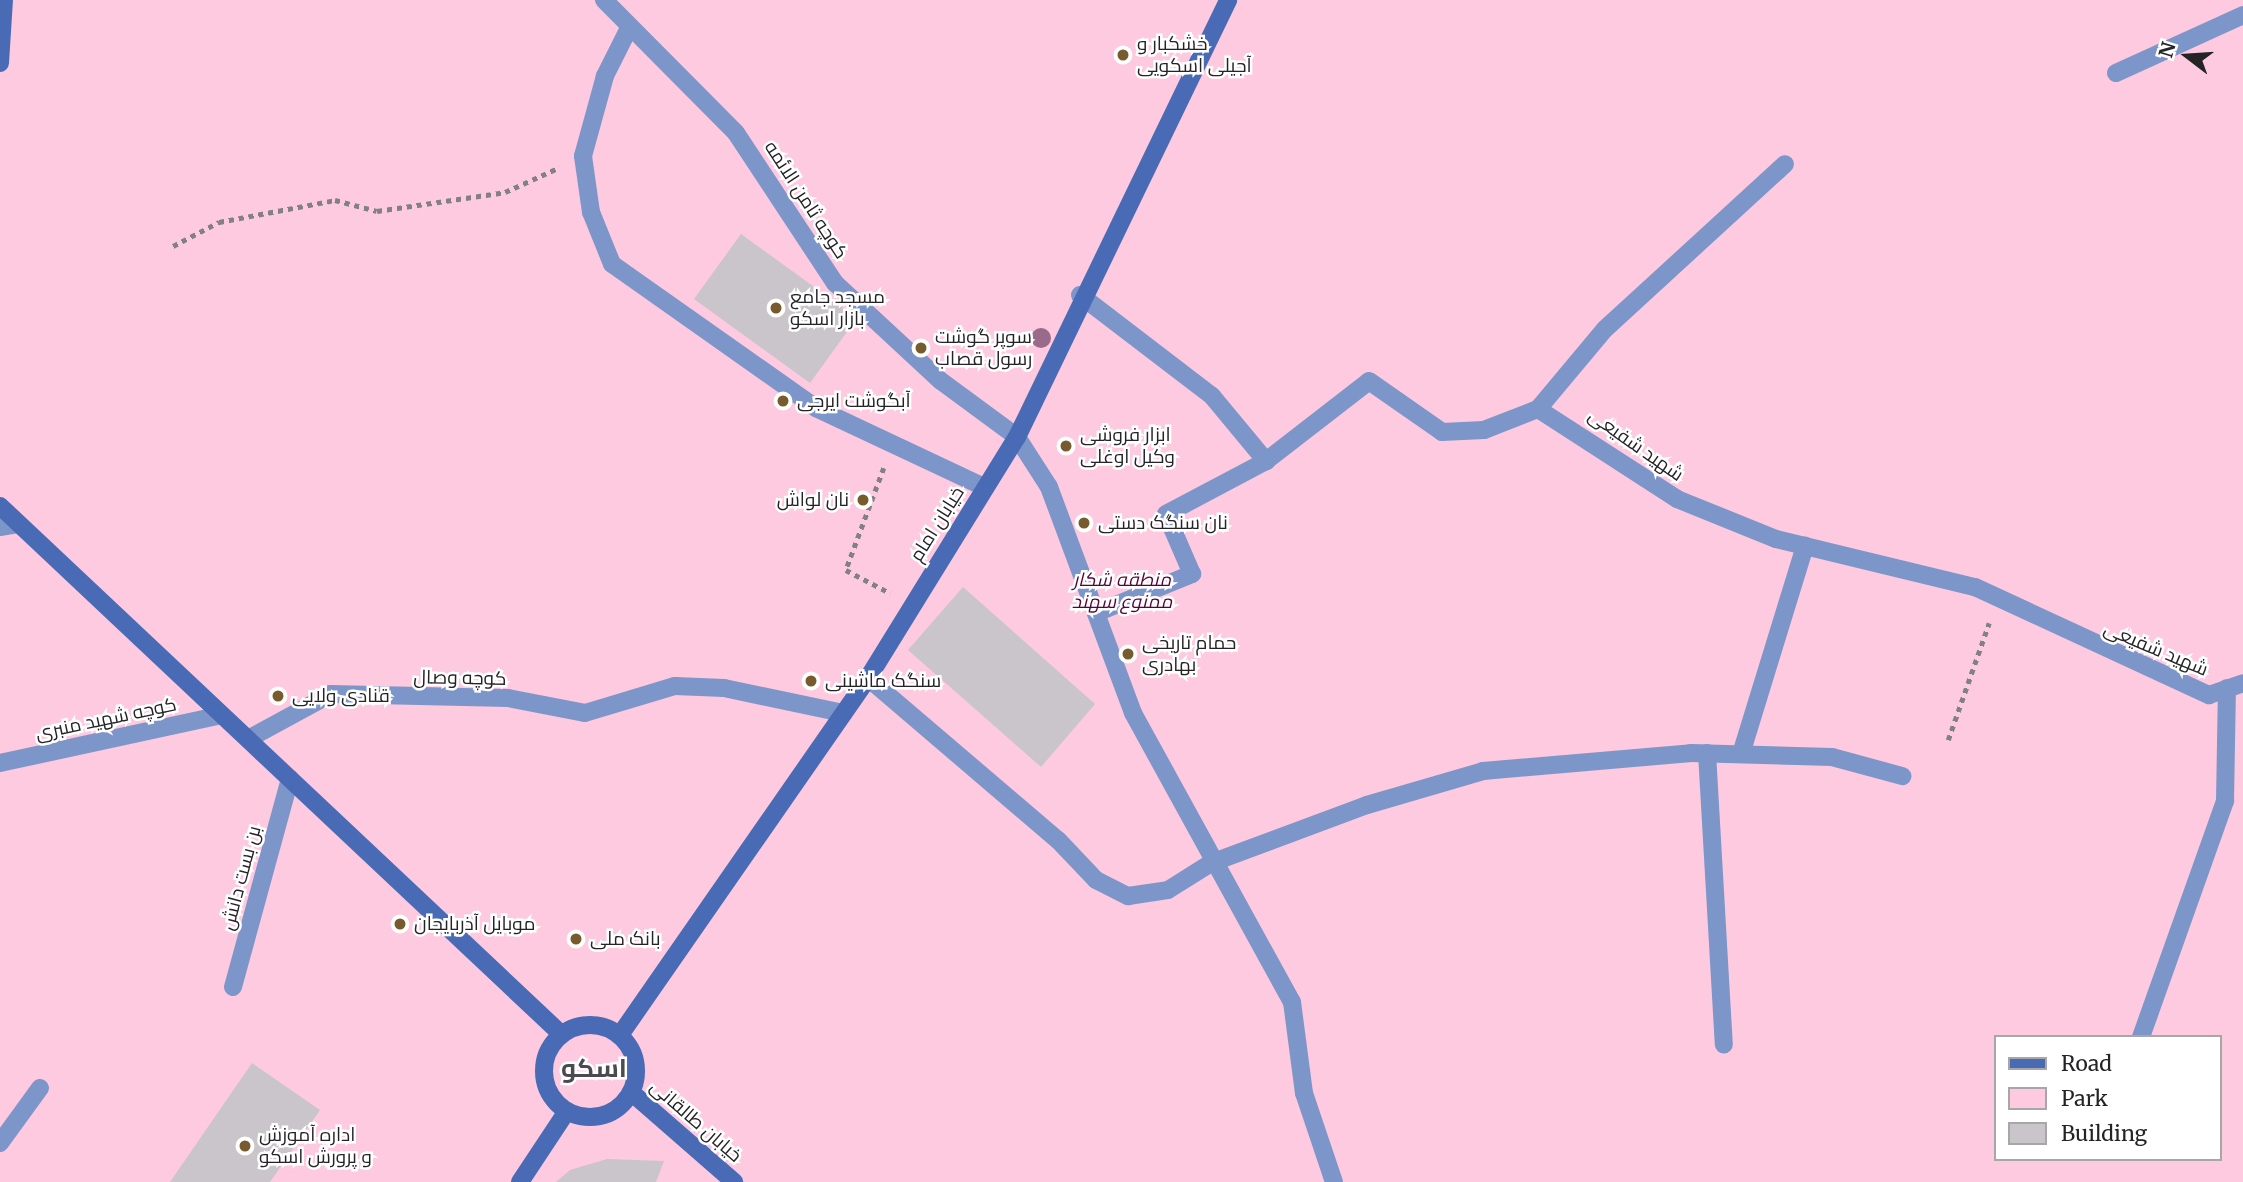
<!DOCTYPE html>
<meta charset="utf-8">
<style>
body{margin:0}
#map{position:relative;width:2243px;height:1182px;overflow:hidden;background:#eae9ee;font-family:Merriweather,Cairo,serif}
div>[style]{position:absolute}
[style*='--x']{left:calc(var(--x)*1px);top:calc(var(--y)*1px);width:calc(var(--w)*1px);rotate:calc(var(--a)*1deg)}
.green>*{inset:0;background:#fdcadf}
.building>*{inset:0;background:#c9c5ca}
.path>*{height:4.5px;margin-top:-2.25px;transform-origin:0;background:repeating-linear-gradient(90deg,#818083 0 5px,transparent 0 10px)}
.lane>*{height:18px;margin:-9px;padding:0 9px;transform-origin:9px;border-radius:9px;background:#7d96c9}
.street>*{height:18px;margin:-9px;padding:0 9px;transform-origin:9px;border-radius:9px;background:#7d96c9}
.secondary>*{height:18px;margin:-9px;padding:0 9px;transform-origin:9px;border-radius:9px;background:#496bb6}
.secondary>.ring{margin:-9px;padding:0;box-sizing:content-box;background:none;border:18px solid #496bb6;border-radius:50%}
.trees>*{width:20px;height:20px;margin:-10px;border-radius:50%;background:#996a89}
.dots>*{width:19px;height:19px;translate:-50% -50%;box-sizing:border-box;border:4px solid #fff;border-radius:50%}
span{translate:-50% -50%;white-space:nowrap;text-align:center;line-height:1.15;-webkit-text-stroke:5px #fff;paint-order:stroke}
.poi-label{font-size:19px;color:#242325}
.left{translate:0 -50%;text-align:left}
.right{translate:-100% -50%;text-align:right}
.street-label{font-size:19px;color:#242325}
.park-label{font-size:19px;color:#570336;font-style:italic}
.district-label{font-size:26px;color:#4b4b4f;font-weight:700}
.legend{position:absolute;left:1994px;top:1035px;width:228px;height:126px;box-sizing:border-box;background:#fff;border:2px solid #a7a7a8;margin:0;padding:9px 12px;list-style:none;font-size:21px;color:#242325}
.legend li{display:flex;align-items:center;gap:14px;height:35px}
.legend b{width:35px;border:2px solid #a7a7a8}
.north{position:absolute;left:2152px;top:21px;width:70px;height:70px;-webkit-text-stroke:5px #fff;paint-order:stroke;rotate:287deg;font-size:19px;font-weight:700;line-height:28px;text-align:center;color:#242325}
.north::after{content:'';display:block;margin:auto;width:24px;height:32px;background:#242325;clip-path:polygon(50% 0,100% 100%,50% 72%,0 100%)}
</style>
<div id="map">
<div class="green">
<div style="clip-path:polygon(evenodd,0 0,2243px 0,2243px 1182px,0 1182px,0 0,1996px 1037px,2220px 1037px,2220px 1159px,1996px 1159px,1996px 1037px)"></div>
</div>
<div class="building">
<div style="clip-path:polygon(741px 234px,857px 318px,810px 383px,694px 299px)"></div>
<div style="clip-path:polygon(963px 587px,1095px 704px,1041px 767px,908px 650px)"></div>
<div style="clip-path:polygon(252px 1063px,320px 1110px,270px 1182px,170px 1182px)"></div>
<div style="clip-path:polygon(607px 1159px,664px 1161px,656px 1182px,556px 1182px,570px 1170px)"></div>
</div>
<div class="path">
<div style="--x:173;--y:246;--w:52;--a:-27.6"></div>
<div style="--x:219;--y:222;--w:118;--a:-10.7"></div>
<div style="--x:335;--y:200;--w:43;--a:14.7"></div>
<div style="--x:377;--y:211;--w:129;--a:-8.4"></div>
<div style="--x:505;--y:192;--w:60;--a:-24.4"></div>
<div style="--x:884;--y:468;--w:109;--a:110.4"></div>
<div style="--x:846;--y:570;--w:50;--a:27.6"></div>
<div style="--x:1948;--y:740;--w:124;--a:-70.7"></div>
</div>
<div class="lane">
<div style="--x:1080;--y:295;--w:166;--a:37.4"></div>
<div style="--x:1212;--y:396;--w:85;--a:50.3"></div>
<div style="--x:1266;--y:461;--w:130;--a:-37.8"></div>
<div style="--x:1369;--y:381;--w:89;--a:34.9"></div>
<div style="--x:1442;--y:432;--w:42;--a:-2.7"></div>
<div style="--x:1484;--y:430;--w:58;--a:-21.3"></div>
<div style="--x:1538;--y:409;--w:166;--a:32.9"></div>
<div style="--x:1677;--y:499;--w:107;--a:22"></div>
<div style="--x:1776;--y:539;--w:205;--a:13.6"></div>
<div style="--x:1975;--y:587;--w:258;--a:24.8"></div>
<div style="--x:2209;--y:695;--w:36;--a:-19"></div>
<div style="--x:1538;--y:409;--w:104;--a:-50.1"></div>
<div style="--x:1605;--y:329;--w:244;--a:-42.5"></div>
<div style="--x:0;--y:527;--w:18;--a:-9"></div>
<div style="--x:1096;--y:613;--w:104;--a:-22.1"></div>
<div style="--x:1192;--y:574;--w:65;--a:-113.4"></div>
<div style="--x:1166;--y:514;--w:113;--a:-27.9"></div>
<div style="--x:1707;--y:753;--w:292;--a:86.7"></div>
<div style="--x:1741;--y:754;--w:218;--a:-72.9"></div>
<div style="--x:1096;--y:880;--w:36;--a:27"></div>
<div style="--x:1128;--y:896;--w:40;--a:-8.5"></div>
<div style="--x:1168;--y:890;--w:51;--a:-32.1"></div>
<div style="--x:1211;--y:863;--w:166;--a:-20.4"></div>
<div style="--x:1367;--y:805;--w:121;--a:-16.3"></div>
<div style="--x:1483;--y:771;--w:209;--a:-4.9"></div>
<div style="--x:1691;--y:753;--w:141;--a:1.6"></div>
<div style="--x:1832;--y:757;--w:73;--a:15.2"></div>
<div style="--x:233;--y:987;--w:216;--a:-74.7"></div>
</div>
<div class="street">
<div style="--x:604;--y:0;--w:187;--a:45.2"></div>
<div style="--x:736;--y:133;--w:180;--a:56.6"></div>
<div style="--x:835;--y:283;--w:144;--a:42.8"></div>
<div style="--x:941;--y:381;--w:94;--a:36.4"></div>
<div style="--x:1017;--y:437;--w:59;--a:57.4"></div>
<div style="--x:1049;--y:487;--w:241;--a:69.6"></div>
<div style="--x:1133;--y:713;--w:330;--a:61.2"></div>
<div style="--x:1292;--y:1002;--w:92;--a:82.5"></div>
<div style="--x:1304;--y:1093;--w:94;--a:71.4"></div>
<div style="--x:629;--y:28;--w:54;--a:116.6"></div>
<div style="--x:605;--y:76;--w:83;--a:105.4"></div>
<div style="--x:583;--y:156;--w:57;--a:81.9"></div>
<div style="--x:591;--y:212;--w:56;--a:68"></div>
<div style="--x:612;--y:264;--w:250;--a:35.2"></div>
<div style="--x:816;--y:408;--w:186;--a:25.2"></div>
<div style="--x:2116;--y:73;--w:140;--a:-24.5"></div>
<div style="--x:868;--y:678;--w:250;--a:40.5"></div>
<div style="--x:1058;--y:840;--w:55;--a:46.5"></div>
<div style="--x:248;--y:739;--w:94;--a:-28.5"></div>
<div style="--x:331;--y:694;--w:177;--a:1.3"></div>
<div style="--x:508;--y:698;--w:78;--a:11"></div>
<div style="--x:585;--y:713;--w:94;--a:-16.7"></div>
<div style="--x:675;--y:686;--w:49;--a:2.3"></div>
<div style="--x:724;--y:688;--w:122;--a:11.9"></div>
<div style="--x:0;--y:763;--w:227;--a:-12.2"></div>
<div style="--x:2141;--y:1037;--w:251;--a:-70.4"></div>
<div style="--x:2225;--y:801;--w:113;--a:-89"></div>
<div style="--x:0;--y:1143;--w:68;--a:-54"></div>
</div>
<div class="secondary">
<div style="--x:0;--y:63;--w:63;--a:-86.4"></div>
<div style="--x:0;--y:506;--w:770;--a:43.26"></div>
<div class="ring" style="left:544px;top:1025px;width:74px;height:74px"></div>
<div style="--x:620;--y:1035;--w:435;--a:-55.2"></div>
<div style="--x:868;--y:678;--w:283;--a:-58.3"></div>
<div style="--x:1017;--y:437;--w:485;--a:-64.2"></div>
<div style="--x:631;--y:1092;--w:137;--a:41.1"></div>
<div style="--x:520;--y:1182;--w:85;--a:-56.5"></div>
</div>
<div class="trees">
<div style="left:1041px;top:338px"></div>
</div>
<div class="dots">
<div style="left:1123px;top:55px;background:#775b2e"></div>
<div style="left:776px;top:308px;background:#775b2e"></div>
<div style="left:921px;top:348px;background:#775b2e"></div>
<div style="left:783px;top:401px;background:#775b2e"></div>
<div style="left:1066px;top:446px;background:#775b2e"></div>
<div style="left:863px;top:500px;background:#775b2e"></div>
<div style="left:1084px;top:523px;background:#775b2e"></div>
<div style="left:1128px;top:654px;background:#775b2e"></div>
<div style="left:811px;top:681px;background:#775b2e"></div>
<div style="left:278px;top:696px;background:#775b2e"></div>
<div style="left:400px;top:924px;background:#775b2e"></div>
<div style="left:576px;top:939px;background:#775b2e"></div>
<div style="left:245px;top:1146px;background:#775b2e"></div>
</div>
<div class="poi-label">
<span class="left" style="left:1137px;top:55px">خشکبار و<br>آجیلی اسکویی</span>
<span class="left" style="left:790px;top:308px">مسجد جامع<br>بازار اسکو</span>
<span class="left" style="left:935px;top:348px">سوپر گوشت<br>رسول قصاب</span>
<span class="left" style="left:797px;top:401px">آبگوشت ایرجی</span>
<span class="left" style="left:1080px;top:446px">ابزار فروشی<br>وکیل اوغلی</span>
<span class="right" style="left:849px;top:500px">نان لواش</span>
<span class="left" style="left:1098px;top:523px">نان سنگک دستی</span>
<span class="left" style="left:1142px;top:654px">حمام تاریخی<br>بهادری</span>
<span class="left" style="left:825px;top:681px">سنگک ماشینی</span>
<span class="left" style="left:292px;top:696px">قنادی ولایی</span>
<span class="left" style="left:414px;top:924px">موبایل آذربایجان</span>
<span class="left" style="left:590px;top:939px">بانک ملی</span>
<span class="left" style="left:259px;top:1146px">اداره آموزش<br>و پرورش اسکو</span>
</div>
<div class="street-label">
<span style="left:806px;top:200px;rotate:57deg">کوچه ثامن الائمه</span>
<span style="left:1636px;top:445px;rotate:35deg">شهید شفیعی</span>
<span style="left:937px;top:524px;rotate:-58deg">خیابان امام</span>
<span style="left:2156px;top:649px;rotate:23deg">شهید شفیعی</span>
<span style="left:460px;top:678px;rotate:1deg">کوچه وصال</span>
<span style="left:106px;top:719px;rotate:-12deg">کوچه شهید منبری</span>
<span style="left:241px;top:878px;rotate:-75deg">بن بست دانش</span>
<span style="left:696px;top:1121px;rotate:41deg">خیابان طالقانی</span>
</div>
<div class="park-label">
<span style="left:1122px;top:591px">منطقه شکار<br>ممنوع سهند</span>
</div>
<div class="district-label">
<span style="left:594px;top:1068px">اسکو</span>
</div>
<ul class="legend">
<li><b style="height:9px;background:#496bb6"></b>Road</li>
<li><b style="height:19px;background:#fdcadf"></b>Park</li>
<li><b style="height:19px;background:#c9c5ca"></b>Building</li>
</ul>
<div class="north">N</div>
</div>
